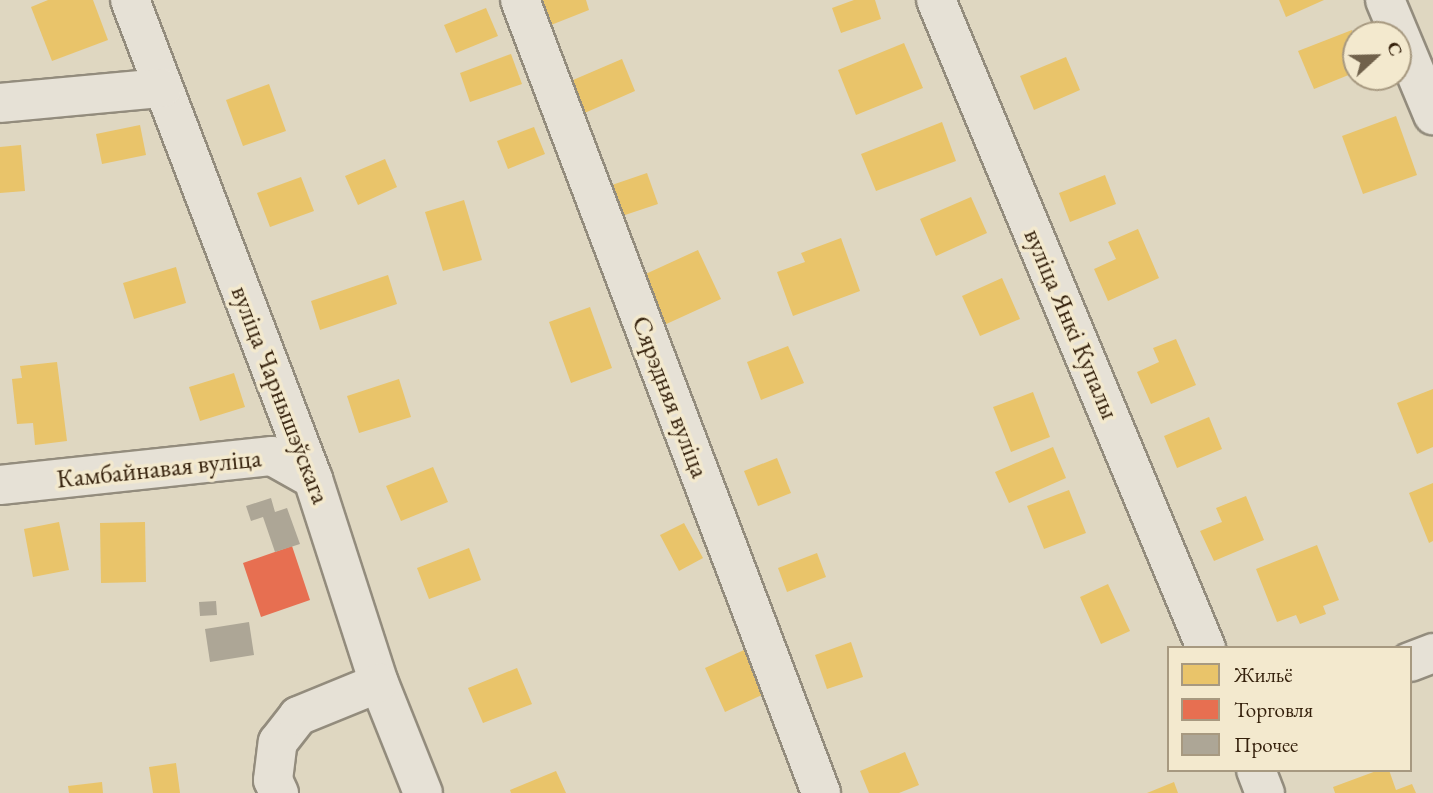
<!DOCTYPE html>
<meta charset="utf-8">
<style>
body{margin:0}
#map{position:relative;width:1433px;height:793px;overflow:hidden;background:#dfd7c1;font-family:"EB Garamond",serif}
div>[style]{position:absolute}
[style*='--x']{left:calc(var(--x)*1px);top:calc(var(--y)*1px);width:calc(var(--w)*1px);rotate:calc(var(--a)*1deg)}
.homes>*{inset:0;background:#e9c46a}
.shops>*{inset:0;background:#e76f51}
.building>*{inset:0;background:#ada696}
.roads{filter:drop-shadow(2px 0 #938c7d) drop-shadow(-2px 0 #938c7d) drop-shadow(0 2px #938c7d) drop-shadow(0 -2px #938c7d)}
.minor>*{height:38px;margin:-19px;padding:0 19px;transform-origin:19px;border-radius:19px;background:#e6e1d6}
span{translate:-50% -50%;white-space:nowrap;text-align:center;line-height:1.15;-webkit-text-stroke:7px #f3e9ce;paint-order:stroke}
.street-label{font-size:26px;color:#35210c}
.legend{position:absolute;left:1167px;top:646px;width:245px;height:126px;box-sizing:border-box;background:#f3e9ce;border:2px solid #a79980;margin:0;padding:9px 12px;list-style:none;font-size:21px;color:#35210c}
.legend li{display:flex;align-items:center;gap:14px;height:35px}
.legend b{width:35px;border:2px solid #a79980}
.north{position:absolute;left:1342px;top:21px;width:70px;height:70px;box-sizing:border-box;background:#f3e9ce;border:2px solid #a79980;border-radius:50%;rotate:68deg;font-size:19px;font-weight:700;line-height:28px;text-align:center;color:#35210c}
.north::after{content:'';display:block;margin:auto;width:24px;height:32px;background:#70614b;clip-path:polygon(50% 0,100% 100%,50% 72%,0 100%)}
</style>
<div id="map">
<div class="homes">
<div style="clip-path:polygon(48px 0,93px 0,108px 40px,52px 61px,31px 7px)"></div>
<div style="clip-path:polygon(542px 0,586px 0,589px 10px,551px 25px)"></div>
<div style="clip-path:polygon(854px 0,875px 0,881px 19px,841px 33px,832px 8px)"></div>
<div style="clip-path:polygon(1279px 0,1324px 0,1286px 17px)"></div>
<div style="clip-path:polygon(486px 8px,498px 36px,456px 53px,444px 25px)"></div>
<div style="clip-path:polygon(1352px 30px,1356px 72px,1314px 89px,1298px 51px)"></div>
<div style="clip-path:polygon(904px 43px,923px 88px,856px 115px,838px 70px)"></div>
<div style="clip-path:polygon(511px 54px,522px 84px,470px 102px,460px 73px)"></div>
<div style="clip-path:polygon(1066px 57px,1080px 90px,1034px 110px,1020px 76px)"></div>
<div style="clip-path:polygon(622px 59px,635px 91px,580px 115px,566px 83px)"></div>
<div style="clip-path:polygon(269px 84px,286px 131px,243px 146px,226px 100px)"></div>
<div style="clip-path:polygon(1396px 116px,1417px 175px,1363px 194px,1342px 136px)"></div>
<div style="clip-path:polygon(942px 122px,956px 161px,876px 191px,861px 154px)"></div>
<div style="clip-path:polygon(140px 125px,146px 155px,102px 164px,96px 134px)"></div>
<div style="clip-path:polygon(534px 127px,545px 154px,508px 169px,497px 141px)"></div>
<div style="clip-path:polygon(21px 145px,25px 191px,0 193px,0 147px)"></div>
<div style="clip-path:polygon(385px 159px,397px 187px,358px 205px,345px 176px)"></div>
<div style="clip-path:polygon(647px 173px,658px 204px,619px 217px,609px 186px)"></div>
<div style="clip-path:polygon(1105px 175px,1116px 204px,1070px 222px,1059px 193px)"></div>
<div style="clip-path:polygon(301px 177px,314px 211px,270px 227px,257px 193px)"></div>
<div style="clip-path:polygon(971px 197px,987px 233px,936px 256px,920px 219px)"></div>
<div style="clip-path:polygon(464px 200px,482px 260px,443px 271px,425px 212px)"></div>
<div style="clip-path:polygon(1138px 229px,1159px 278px,1108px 301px,1094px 269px,1116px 259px,1108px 242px)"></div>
<div style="clip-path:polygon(841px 238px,860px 291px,793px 316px,777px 272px,805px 262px,801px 253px)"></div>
<div style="clip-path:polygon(698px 250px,721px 299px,662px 326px,639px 277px)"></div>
<div style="clip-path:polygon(176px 267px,186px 303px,134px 319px,123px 283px)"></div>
<div style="clip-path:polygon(388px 275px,397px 304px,320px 330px,311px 301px)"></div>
<div style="clip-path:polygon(1002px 278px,1020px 319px,980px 336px,962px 296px)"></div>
<div style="clip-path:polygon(590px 307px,612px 368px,571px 383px,549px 322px)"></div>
<div style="clip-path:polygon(1176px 339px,1196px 385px,1151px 404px,1137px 372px,1159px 362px,1153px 348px)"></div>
<div style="clip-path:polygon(788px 346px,804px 383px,761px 400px,747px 362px)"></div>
<div style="clip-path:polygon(57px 362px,67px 441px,35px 445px,33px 423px,17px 424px,12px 379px,22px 378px,20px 366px)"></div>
<div style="clip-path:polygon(234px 373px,245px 407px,200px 421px,189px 387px)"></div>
<div style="clip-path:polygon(399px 379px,411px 417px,359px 433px,347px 396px)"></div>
<div style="clip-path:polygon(1433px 389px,1433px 447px,1417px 454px,1397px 403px)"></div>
<div style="clip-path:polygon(1033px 392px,1050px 437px,1011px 452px,993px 407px)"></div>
<div style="clip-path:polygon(1209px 417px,1222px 449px,1177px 468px,1164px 436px)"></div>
<div style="clip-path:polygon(1053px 447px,1066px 478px,1009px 503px,995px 472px)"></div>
<div style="clip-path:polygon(777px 458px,791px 493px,758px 506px,744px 471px)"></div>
<div style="clip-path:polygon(433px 467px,448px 502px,401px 521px,386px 486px)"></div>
<div style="clip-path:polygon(1433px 483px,1433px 541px,1429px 543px,1409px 493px)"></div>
<div style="clip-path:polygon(1069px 490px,1086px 533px,1044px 549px,1027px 506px)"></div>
<div style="clip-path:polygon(1246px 496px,1264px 540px,1214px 561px,1200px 531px,1222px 522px,1216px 508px)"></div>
<div style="clip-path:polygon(59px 522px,69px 570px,33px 577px,24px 529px)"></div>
<div style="clip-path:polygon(145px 522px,146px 582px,101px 583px,100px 523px)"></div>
<div style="clip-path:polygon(684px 523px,703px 558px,679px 571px,660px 535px)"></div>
<div style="clip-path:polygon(1317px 545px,1339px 600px,1323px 606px,1326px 614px,1300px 624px,1296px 615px,1277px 622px,1256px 569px)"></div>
<div style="clip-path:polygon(469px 548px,481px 580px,429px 599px,417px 568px)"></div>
<div style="clip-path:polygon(817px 553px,826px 577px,787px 592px,778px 568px)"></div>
<div style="clip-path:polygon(1108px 584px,1130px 631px,1101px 644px,1080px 597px)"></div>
<div style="clip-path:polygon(851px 642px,863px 677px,827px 689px,815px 655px)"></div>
<div style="clip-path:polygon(744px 650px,764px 694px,725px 712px,705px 668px)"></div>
<div style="clip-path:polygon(517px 668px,532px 704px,483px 723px,468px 688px)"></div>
<div style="clip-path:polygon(905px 752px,919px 785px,899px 793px,869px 793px,860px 771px)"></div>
<div style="clip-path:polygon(176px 763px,180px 793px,153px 793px,149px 767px)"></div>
<div style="clip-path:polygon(1379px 770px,1389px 770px,1396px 790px,1412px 784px,1416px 793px,1335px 793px,1333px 787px)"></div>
<div style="clip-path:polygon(556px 771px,566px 793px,511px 793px,510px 790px)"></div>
<div style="clip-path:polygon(102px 782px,103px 793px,69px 793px,68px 786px)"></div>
<div style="clip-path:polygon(1174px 782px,1178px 793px,1147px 793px)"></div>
</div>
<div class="shops">
<div style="clip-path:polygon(292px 546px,310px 600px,261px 617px,243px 563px)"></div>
</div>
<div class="building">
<div style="clip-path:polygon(271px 498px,275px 512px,287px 508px,300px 544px,275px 552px,263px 517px,251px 521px,246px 506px)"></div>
<div style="clip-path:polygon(216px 601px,217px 615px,200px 616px,199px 602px)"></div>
<div style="clip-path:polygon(249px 622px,254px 655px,210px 662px,205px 629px)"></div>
</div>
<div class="roads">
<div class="minor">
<div style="--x:130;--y:0;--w:513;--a:69.09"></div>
<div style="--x:313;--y:479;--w:214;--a:72.1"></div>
<div style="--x:379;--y:683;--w:118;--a:68.2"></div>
<div style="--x:520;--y:0;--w:848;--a:69.21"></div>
<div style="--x:936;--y:0;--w:702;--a:67.38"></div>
<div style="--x:1385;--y:0;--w:125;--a:67.3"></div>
<div style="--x:0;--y:103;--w:163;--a:-5.3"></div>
<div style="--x:0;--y:485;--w:274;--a:-6.1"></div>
<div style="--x:272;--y:456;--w:47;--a:29.3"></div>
<div style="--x:1410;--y:662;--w:25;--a:-21"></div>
<div style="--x:1256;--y:770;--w:25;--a:69"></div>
<div style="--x:279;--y:793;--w:14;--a:-115"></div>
<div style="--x:273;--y:780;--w:38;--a:-83"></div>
<div style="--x:278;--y:742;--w:33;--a:-52"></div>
<div style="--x:298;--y:716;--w:87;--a:-22.2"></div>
</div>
</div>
<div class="street-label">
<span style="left:1071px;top:324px;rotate:67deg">вуліца Янкі Купалы</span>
<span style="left:280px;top:395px;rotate:69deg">вуліца Чарнышэўскага</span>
<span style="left:670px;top:397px;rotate:69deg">Сярэдняя вуліца</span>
<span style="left:159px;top:469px;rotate:-6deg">Камбайнавая вуліца</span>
</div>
<ul class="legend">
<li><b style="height:19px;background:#e9c46a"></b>Жильё</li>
<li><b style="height:19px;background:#e76f51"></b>Торговля</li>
<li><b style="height:19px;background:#ada696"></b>Прочее</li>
</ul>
<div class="north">С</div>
</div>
